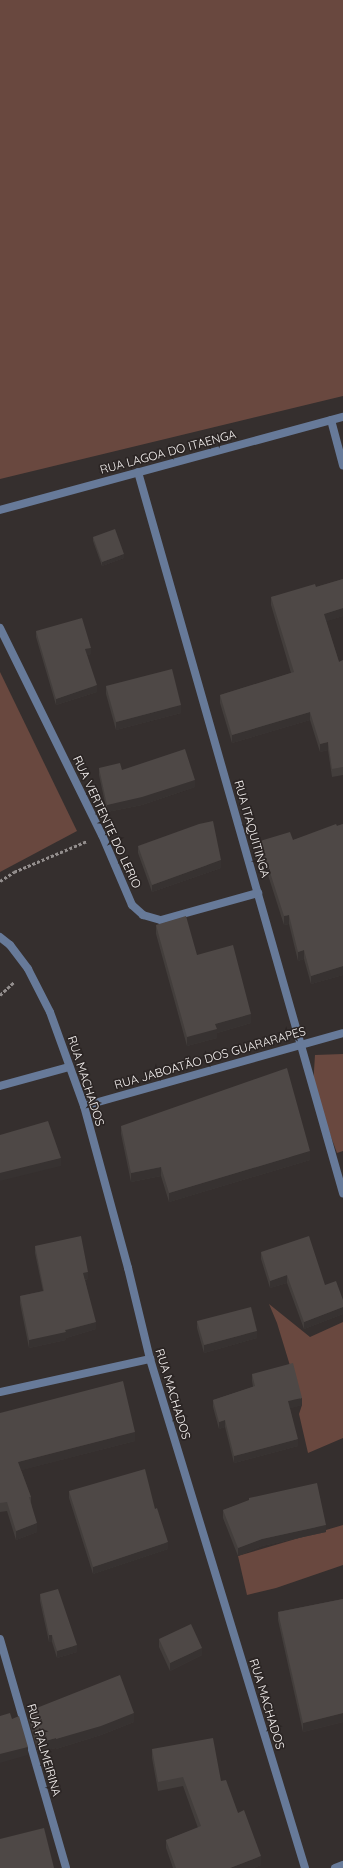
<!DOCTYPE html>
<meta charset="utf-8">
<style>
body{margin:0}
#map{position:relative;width:343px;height:1868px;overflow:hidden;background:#352f2e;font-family:Quicksand,sans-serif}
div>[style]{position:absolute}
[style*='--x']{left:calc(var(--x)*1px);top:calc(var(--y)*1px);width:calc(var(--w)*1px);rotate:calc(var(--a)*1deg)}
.green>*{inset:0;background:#69483f}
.path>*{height:2.5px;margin-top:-1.25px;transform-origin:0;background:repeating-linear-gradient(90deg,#938e8d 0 3px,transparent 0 5px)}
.minor>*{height:8px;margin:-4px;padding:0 4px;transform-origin:4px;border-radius:4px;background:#677a99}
.wall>*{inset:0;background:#433e3c}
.shaded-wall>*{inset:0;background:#373231}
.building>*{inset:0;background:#4e4846}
span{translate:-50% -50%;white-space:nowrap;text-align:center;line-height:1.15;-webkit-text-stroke:3.5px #2b2524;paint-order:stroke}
.street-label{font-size:12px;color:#f7f3f2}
</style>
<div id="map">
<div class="green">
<div style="clip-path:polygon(0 0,343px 0,343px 396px,0 479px)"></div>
<div style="clip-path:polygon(0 672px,77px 831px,0 872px)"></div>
<div style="clip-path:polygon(343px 1054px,343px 1151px,337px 1153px,313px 1088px,315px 1055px)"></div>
<div style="clip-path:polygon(269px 1304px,310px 1337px,343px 1322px,343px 1438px,308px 1453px,299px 1414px,302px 1405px,277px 1323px)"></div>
<div style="clip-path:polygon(343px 1525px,343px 1565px,276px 1588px,247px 1595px,238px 1556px)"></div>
</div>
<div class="path">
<div style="--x:0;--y:881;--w:17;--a:-33"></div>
<div style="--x:14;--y:872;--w:79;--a:-23"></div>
<div style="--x:0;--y:995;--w:19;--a:-43"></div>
</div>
<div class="minor">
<div style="--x:331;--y:420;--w:47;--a:75.1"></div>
<div style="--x:138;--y:472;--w:750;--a:74.13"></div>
<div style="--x:0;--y:510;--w:355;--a:-15.2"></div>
<div style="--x:0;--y:628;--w:231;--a:63.8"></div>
<div style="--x:102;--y:835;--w:76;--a:66.8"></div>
<div style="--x:132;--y:905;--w:15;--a:42"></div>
<div style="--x:143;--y:915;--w:19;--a:16"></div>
<div style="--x:161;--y:920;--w:101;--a:-15.6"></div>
<div style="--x:0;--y:937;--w:13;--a:39"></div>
<div style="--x:10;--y:945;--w:30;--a:53"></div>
<div style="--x:28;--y:969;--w:48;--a:62.9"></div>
<div style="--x:50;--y:1012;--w:100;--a:70.1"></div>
<div style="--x:84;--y:1106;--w:168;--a:74.8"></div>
<div style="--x:128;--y:1268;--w:94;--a:76.4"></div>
<div style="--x:150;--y:1359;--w:532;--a:73.06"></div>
<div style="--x:0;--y:1086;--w:72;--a:-15.4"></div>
<div style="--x:84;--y:1106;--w:269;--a:-15.7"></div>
<div style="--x:0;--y:1392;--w:154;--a:-12.4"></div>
<div style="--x:0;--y:1639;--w:238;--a:73.9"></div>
<div style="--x:335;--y:1868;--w:9;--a:-21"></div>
</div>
<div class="wall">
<div style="clip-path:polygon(93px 537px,124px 558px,102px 566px,93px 541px)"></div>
<div style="clip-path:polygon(343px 579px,343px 616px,326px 621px,339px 662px,343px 660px,343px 775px,332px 777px,328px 750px,320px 752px,310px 720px,232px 743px,220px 703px,220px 695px,291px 673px,271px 605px,271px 597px,316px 587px)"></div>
<div style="clip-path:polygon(36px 631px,91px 654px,87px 655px,97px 692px,56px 705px,36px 637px)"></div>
<div style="clip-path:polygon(106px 686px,181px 713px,116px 730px,106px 694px)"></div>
<div style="clip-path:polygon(99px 768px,122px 770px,195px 787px,142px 805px,107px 812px,99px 775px)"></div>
<div style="clip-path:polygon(343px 824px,343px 975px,311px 984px,304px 959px,298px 961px,289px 924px,284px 925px,260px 850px,260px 841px,293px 840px)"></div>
<div style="clip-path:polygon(138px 846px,221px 868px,152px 892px,138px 853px)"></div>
<div style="clip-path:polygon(156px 925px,197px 955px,251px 1023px,217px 1033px,217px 1038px,187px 1046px,156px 934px)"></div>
<div style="clip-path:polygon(121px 1126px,310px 1160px,169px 1202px,161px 1176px,131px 1182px,121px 1134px)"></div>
<div style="clip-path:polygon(35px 1246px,88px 1279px,85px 1280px,96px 1329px,66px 1338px,66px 1340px,29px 1348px,20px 1303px,20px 1296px,43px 1291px,35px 1253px)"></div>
<div style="clip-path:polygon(261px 1252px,325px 1285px,343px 1300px,343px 1314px,304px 1329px,287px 1283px,270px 1288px,261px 1259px)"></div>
<div style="clip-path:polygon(197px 1321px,257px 1338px,204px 1353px,197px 1328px)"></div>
<div style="clip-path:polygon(252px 1374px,302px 1405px,290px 1408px,298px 1446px,234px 1463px,225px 1427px,219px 1429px,213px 1407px,213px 1400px,253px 1387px,252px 1381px)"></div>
<div style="clip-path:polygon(0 1413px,135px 1441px,21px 1470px,31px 1497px,31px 1502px,37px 1532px,16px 1540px,7px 1511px,0 1512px)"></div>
<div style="clip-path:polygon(69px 1491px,155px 1509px,168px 1549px,93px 1574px,69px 1498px)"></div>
<div style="clip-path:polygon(249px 1498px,326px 1532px,262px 1546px,238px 1556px,223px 1518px,223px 1510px,249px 1501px)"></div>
<div style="clip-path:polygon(40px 1594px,77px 1652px,57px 1658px,52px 1642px,49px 1642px,40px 1601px)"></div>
<div style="clip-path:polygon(343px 1599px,343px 1722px,303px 1732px,278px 1620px,278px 1612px)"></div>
<div style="clip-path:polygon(159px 1639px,202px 1655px,170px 1671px,159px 1647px)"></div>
<div style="clip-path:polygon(29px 1711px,134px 1722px,101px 1735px,56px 1749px,56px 1748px,38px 1752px,29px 1720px)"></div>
<div style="clip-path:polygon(152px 1749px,221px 1781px,238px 1813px,261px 1865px,253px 1868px,173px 1868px,166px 1848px,166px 1840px,198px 1828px,183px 1786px,158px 1791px,152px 1758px)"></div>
</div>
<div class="shaded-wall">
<div style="clip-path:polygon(124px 554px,124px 558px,102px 566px,102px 562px)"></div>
<div style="clip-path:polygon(343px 608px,343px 616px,324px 622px,324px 614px)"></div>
<div style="clip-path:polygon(91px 648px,91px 654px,85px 656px,85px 649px)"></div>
<div style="clip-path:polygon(97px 685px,97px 692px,56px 705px,56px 699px)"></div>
<div style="clip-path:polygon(181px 705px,181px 713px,116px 730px,116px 722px)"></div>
<div style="clip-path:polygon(310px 712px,310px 720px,232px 743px,232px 735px)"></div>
<div style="clip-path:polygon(328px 742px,328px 750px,320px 752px,320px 744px)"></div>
<div style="clip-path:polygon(195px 780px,195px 787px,142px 805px,107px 812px,107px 805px)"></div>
<div style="clip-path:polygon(221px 860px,221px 868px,152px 892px,152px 885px)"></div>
<div style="clip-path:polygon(289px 915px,289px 924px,284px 925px,284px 916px)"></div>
<div style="clip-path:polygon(304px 950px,304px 959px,298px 961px,298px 952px)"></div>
<div style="clip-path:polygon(343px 966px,343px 975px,311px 984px,311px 976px)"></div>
<div style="clip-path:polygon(251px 1014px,251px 1023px,217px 1033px,217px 1038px,187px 1046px,187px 1037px,215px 1024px)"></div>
<div style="clip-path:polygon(310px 1151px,310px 1160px,169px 1202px,169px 1193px)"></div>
<div style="clip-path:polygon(61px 1158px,61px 1166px,0 1181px,0 1173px)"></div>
<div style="clip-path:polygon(161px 1167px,161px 1176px,131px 1182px,131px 1173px)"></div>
<div style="clip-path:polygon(88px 1272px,88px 1279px,83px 1280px,83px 1273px)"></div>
<div style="clip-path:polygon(287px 1275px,287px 1283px,270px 1288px,270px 1281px)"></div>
<div style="clip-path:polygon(343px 1307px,343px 1314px,304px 1329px,304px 1322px)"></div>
<div style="clip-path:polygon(96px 1322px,96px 1329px,66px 1338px,66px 1340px,29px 1348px,29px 1340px)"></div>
<div style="clip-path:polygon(257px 1331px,257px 1338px,204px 1353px,204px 1345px)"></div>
<div style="clip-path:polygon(302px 1398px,302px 1405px,288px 1409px,288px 1401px)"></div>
<div style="clip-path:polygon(225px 1420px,225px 1427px,219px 1429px,219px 1422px)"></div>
<div style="clip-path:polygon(135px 1432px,135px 1441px,18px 1471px,18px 1462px)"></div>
<div style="clip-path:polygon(298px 1439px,298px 1446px,234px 1463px,234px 1456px)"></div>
<div style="clip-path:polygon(37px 1523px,37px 1532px,16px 1540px,16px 1531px)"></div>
<div style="clip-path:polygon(326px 1525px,326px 1532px,262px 1546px,238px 1556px,238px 1548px,262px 1539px)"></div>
<div style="clip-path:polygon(168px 1542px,168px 1549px,93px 1574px,93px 1567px)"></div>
<div style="clip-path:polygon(49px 1635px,52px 1635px,52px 1642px,49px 1642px)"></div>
<div style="clip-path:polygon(77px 1645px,77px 1652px,57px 1658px,57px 1651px)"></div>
<div style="clip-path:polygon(202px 1648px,202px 1655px,170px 1671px,170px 1663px)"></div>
<div style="clip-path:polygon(134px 1713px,134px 1722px,101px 1735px,56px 1749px,56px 1739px)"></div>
<div style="clip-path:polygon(343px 1713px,343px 1722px,303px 1732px,303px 1723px)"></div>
<div style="clip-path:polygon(56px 1738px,56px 1748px,38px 1752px,38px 1743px)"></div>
<div style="clip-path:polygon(28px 1747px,28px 1755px,0 1763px,0 1754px)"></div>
<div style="clip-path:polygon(261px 1856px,261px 1865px,253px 1868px,230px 1868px)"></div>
</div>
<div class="building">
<div style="clip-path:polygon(115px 529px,124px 554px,102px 562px,93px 537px)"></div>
<div style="clip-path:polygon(343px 579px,343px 608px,324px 614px,339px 662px,343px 660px,343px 767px,332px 769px,328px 742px,320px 744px,310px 712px,232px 735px,220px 695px,294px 672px,271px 597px,315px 584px,316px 587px)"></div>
<div style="clip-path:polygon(82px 618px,91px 648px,85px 649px,97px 685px,56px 699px,36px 631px)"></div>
<div style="clip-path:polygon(172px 669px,181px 705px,116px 722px,106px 686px)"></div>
<div style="clip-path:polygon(185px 749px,195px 780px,142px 797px,107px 805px,99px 768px,120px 763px,122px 770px)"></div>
<div style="clip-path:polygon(213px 821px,221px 860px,152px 885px,138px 846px,199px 824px)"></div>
<div style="clip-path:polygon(336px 824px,337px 826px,343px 824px,343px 966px,311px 976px,304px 950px,298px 952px,289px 915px,284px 916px,260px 841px,290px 832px,293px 840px)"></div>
<div style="clip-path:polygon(186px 916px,197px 955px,233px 945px,251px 1014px,215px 1024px,217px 1029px,187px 1037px,156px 925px)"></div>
<div style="clip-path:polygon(287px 1068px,310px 1151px,169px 1193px,161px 1167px,131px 1173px,121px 1126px)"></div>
<div style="clip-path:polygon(48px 1121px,61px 1158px,0 1173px,0 1135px)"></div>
<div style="clip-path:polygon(81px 1236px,88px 1272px,83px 1273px,96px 1322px,65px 1330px,66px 1332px,29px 1340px,20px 1296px,44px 1291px,35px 1246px)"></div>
<div style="clip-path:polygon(309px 1236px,325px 1285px,336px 1281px,343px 1300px,343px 1307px,304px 1322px,287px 1275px,270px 1281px,261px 1252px)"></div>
<div style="clip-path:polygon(251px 1307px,257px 1331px,204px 1345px,197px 1321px)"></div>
<div style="clip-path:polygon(293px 1363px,302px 1398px,288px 1401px,298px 1439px,234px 1456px,225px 1420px,219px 1422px,213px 1400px,255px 1386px,252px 1374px)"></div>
<div style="clip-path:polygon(123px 1381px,135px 1432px,18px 1462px,31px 1497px,29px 1497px,37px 1523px,16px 1531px,7px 1502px,0 1503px,0 1413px)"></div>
<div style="clip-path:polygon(145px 1469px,155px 1509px,157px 1508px,168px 1542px,93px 1567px,69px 1491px)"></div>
<div style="clip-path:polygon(317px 1483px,326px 1525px,262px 1539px,238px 1548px,223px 1510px,249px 1500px,249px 1498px)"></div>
<div style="clip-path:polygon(58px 1589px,77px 1645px,57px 1651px,52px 1635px,49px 1635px,40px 1594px)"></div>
<div style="clip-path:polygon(343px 1599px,343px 1713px,303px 1723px,278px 1612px)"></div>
<div style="clip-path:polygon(191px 1624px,202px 1648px,170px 1663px,159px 1639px)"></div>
<div style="clip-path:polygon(120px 1675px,134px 1713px,101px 1726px,56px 1739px,56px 1738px,38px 1743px,29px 1711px)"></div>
<div style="clip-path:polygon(10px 1713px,12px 1719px,19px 1716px,28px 1747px,0 1754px,0 1716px)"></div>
<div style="clip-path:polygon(213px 1738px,221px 1781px,226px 1780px,238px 1813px,244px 1810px,261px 1856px,230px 1868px,176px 1868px,166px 1840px,201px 1826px,183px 1777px,158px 1782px,152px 1749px)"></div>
<div style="clip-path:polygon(44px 1828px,54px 1868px,0 1868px,0 1839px)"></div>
</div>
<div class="street-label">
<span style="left:168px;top:452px;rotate:-15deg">RUA LAGOA DO ITAENGA</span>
<span style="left:107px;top:822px;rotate:65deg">RUA VERTENTE DO LERIO</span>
<span style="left:252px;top:829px;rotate:74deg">RUA ITAQUITINGA</span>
<span style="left:210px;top:1058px;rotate:-16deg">RUA JABOATÃO DOS GUARARAPES</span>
<span style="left:86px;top:1081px;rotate:72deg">RUA MACHADOS</span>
<span style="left:173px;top:1394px;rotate:73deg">RUA MACHADOS</span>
<span style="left:267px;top:1704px;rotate:73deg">RUA MACHADOS</span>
<span style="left:44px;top:1750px;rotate:74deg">RUA PALMEIRINA</span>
</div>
</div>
